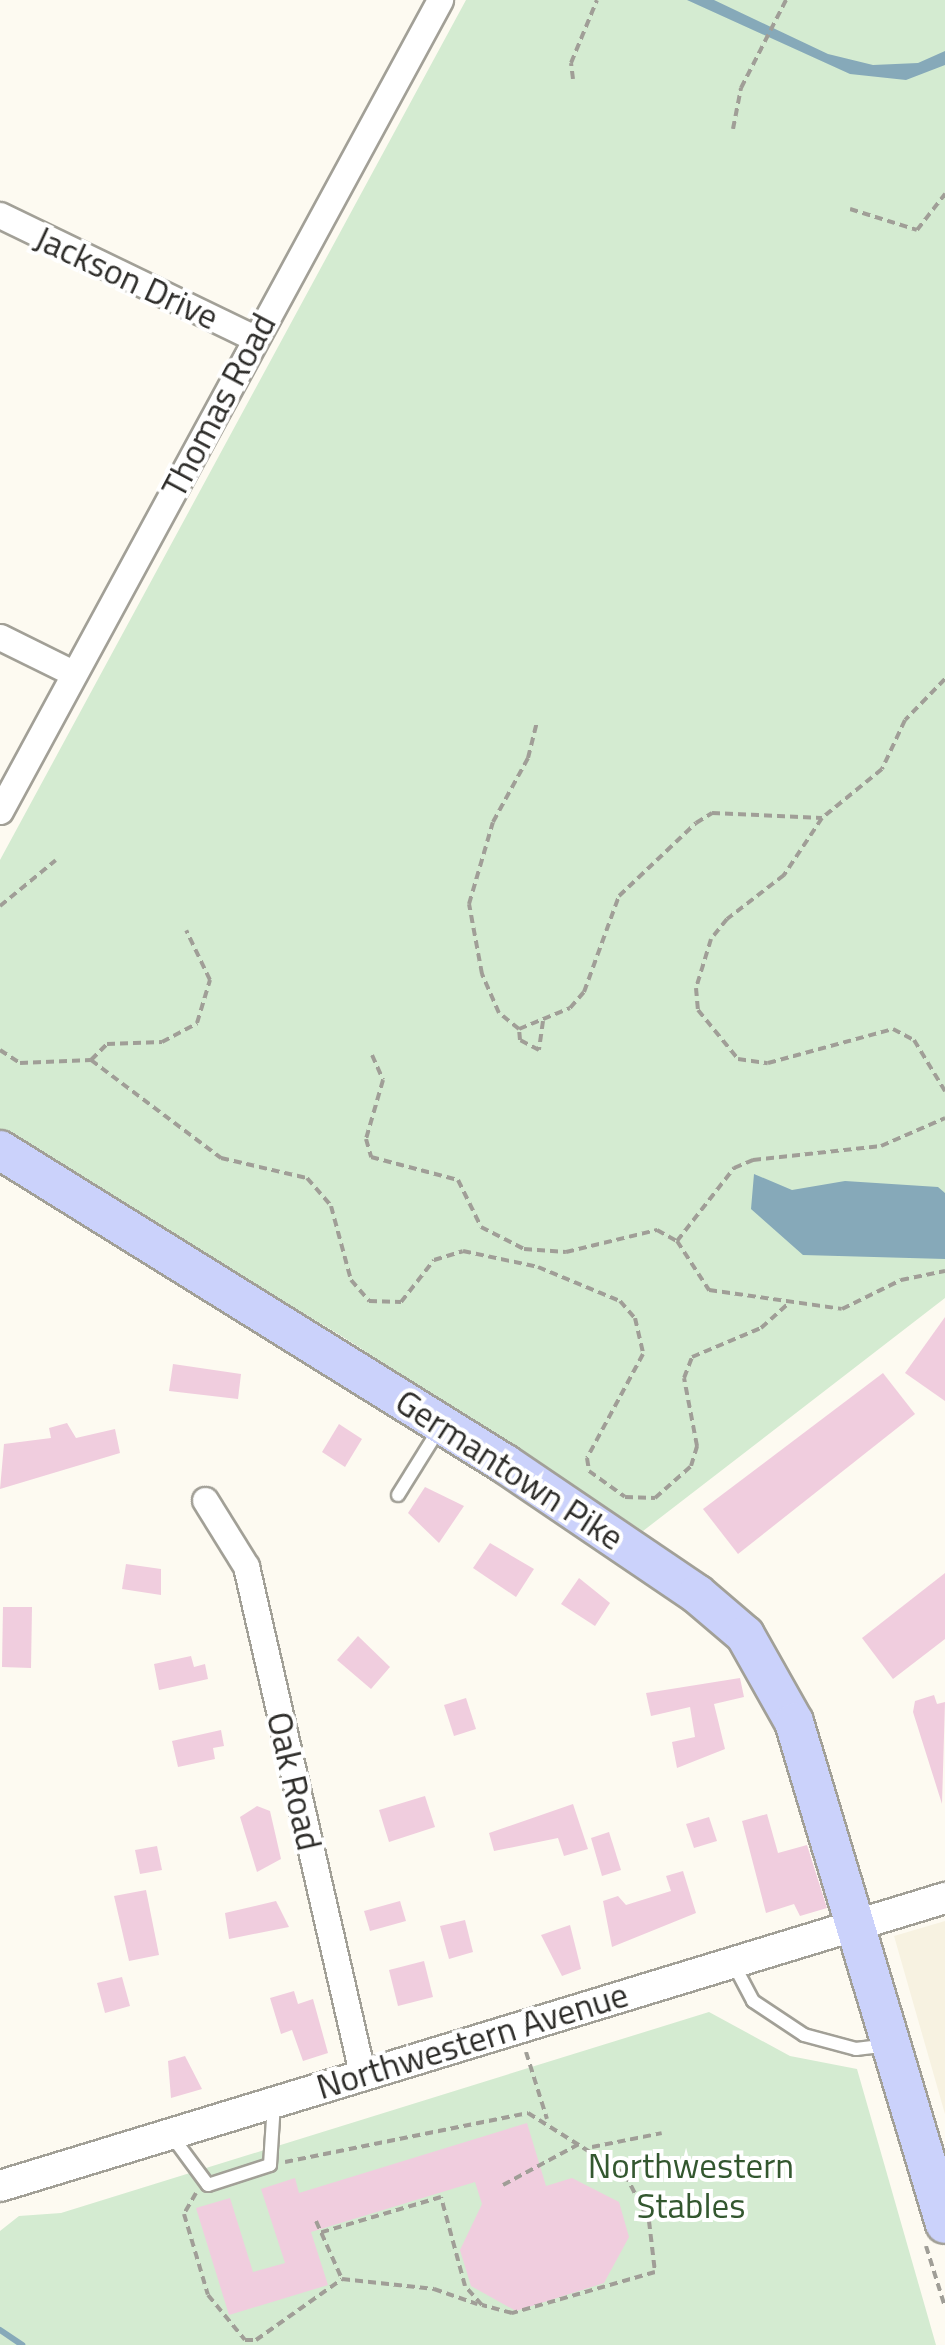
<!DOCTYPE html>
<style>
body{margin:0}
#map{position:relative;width:945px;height:2345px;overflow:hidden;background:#fdfaf1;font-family:"Titillium Web",sans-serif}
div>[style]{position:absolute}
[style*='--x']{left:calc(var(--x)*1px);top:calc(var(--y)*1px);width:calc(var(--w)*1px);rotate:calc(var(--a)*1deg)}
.built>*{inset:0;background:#f7f2e1}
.green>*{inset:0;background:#d4ebd1}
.water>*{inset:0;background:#86a9b9}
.stream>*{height:6px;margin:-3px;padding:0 3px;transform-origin:3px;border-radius:3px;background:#86a9b9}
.building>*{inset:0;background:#f0cdde}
.path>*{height:4px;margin-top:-2px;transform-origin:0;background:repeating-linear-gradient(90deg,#a09e97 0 8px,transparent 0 13px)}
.roads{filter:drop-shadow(2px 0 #a2a097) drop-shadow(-2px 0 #a2a097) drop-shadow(0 2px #a2a097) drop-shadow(0 -2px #a2a097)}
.service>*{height:12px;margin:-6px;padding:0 6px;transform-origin:6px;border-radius:6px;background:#fff}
.minor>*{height:25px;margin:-12.5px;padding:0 12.5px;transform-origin:12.5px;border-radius:12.5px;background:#fff}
.tertiary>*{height:30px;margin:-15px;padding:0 15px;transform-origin:15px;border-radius:15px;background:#fff}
.primary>*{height:38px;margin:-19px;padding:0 19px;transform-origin:19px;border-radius:19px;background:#cbd2fb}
span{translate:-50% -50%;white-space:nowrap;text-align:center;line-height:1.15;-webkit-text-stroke:8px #fff;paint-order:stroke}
.street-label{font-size:35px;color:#2d2c29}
.park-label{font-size:35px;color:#33572f}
</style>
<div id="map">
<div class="built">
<div style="clip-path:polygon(945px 1921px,945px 2114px,894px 1936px)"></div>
</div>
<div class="green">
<div style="clip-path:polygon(466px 0,945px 0,945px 1298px,643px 1531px,343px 1337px,0 1132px,0 860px)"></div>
<div style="clip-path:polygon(709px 2012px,790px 2056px,857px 2069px,936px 2345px,0 2345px,0 2231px,19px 2216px,61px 2213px)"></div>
</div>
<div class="water">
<div style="clip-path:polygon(687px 0,714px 0,828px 54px,873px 65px,918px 63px,945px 51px,945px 65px,906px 80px,850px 74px)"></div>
<div style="clip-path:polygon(754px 1174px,792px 1190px,845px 1181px,938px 1187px,945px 1193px,945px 1259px,803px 1255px,751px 1209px)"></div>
</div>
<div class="stream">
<div style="--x:0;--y:2330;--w:27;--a:34"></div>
</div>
<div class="building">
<div style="clip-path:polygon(945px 1317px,945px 1401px,905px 1373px)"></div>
<div style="clip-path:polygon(173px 1364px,241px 1374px,238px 1399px,169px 1391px)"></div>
<div style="clip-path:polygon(883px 1373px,915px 1414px,738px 1554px,703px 1509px)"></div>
<div style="clip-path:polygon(67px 1423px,76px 1438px,115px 1429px,120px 1453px,0 1489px,4px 1444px,51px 1438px,49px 1428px)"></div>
<div style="clip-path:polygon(339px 1424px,362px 1439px,345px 1467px,322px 1452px)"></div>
<div style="clip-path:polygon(425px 1487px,464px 1506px,439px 1543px,408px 1513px)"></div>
<div style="clip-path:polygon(490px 1543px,534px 1569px,516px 1597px,473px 1568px)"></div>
<div style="clip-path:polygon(126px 1564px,161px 1569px,161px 1595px,122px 1589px)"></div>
<div style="clip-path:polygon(945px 1573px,945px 1639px,893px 1679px,862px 1638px)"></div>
<div style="clip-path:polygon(579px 1578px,610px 1603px,595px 1626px,561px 1604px)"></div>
<div style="clip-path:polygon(3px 1607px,32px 1607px,31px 1668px,2px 1667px)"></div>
<div style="clip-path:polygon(358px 1636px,390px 1667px,371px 1689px,337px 1660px)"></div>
<div style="clip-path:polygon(191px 1656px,194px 1667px,205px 1664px,208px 1679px,159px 1690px,154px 1664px)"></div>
<div style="clip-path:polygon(740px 1678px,744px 1697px,714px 1704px,725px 1749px,677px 1768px,672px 1742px,695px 1737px,690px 1707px,651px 1716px,646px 1693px)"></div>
<div style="clip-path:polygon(934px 1695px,937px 1704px,945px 1702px,942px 1804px,913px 1712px,915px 1701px)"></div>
<div style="clip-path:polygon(466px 1698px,476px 1729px,454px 1736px,444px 1705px)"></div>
<div style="clip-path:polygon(221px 1730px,224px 1746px,213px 1748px,215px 1759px,178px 1767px,172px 1741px)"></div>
<div style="clip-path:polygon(425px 1796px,435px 1827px,389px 1842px,379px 1810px)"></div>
<div style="clip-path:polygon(573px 1804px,588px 1849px,564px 1856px,558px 1838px,494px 1851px,489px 1833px)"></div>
<div style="clip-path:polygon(257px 1806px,270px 1811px,281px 1859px,257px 1872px,240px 1817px)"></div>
<div style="clip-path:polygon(767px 1814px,778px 1853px,807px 1845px,827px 1908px,800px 1916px,794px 1904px,766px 1913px,742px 1821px)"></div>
<div style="clip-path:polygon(709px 1817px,717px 1841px,694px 1848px,686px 1824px)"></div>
<div style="clip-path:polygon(609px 1832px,621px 1870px,602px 1876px,591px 1838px)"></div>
<div style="clip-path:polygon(157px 1846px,162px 1870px,140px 1874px,135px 1850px)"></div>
<div style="clip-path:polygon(683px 1871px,696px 1913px,612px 1947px,603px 1901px,618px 1896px,626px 1905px,671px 1891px,666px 1876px)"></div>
<div style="clip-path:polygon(146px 1890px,159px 1955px,129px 1961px,114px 1896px)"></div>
<div style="clip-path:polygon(276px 1901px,289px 1927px,229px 1939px,225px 1913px)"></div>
<div style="clip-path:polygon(400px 1901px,406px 1921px,370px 1931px,364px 1911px)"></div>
<div style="clip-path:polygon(465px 1920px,473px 1952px,449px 1959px,440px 1926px)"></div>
<div style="clip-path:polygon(570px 1925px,581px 1969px,562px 1976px,541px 1935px)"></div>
<div style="clip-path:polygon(424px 1961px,433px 1997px,398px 2006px,389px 1970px)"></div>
<div style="clip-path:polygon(122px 1977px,130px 2006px,105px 2013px,97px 1983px)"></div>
<div style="clip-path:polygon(294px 1991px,298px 2004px,313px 1999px,328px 2053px,303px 2061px,292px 2030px,281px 2034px,270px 1998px)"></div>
<div style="clip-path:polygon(185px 2056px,202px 2089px,171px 2098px,168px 2061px)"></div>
<div style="clip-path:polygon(527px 2123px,546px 2186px,572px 2178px,619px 2202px,629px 2237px,604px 2283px,516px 2311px,471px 2286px,460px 2250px,482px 2204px,475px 2182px,311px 2232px,328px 2285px,229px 2315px,196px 2208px,230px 2198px,253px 2272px,285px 2263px,261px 2189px,295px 2178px,299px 2193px)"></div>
</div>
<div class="path">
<div style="--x:573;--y:79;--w:16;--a:-97"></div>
<div style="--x:571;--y:63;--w:68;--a:-67.6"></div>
<div style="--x:733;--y:129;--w:42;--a:-79"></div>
<div style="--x:741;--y:88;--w:99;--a:-62.9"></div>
<div style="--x:850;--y:209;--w:70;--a:17.4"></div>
<div style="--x:917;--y:230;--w:46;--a:-52.1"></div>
<div style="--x:945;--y:679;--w:57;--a:134.3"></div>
<div style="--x:905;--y:720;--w:54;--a:115.1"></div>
<div style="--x:882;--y:769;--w:77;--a:140.8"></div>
<div style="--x:822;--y:818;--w:69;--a:123.7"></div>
<div style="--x:784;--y:875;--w:72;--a:142.3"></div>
<div style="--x:727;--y:919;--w:26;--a:129"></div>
<div style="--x:711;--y:939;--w:51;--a:107"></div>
<div style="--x:696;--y:988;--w:22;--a:85"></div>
<div style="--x:698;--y:1010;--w:63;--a:50.8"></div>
<div style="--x:738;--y:1059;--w:30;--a:8"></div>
<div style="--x:768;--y:1063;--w:130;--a:-15.2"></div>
<div style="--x:893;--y:1029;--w:24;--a:28"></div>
<div style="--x:914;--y:1040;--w:60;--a:58.7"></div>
<div style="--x:0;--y:906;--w:72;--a:-39.4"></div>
<div style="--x:543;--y:1021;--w:29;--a:98"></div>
<div style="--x:539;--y:1050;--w:21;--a:-152"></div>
<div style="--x:520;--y:1040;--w:11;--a:-95"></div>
<div style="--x:519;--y:1029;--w:55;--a:-22.4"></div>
<div style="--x:570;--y:1008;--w:21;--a:-49"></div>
<div style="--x:584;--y:992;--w:102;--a:-70"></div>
<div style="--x:619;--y:896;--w:106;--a:-43.5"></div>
<div style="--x:696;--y:823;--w:19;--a:-32"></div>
<div style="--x:712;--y:813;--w:110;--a:2.6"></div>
<div style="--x:519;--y:1029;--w:26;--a:-141"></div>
<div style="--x:499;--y:1013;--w:43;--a:-113.6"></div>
<div style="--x:482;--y:974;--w:71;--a:-100.5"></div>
<div style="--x:469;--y:904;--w:85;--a:-73.7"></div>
<div style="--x:493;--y:822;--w:73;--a:-61.3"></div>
<div style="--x:528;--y:758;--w:36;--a:-76"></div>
<div style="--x:0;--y:1050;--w:24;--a:33"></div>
<div style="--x:20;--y:1063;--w:71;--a:-2.4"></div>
<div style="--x:91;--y:1060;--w:163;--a:37"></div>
<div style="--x:221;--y:1158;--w:88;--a:13.1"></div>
<div style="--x:307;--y:1178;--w:37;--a:49"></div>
<div style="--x:331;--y:1206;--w:77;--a:74.9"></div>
<div style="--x:351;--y:1280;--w:28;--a:49"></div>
<div style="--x:369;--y:1301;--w:32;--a:2"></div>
<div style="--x:401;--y:1302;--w:53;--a:-51.8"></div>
<div style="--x:434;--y:1260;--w:30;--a:-17"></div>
<div style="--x:463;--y:1251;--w:77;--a:12"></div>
<div style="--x:538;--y:1267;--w:89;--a:22.5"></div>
<div style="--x:620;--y:1301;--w:23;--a:49"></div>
<div style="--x:635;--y:1318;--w:37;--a:77"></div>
<div style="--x:643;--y:1354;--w:118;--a:118.3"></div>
<div style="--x:587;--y:1458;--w:13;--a:81"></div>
<div style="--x:589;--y:1471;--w:44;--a:35.8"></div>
<div style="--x:625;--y:1497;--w:30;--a:2"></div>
<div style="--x:655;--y:1498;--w:48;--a:-41.6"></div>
<div style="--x:691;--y:1466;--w:21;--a:-73"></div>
<div style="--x:697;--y:1446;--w:69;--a:-100.8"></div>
<div style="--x:684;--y:1378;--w:22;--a:-69"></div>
<div style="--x:692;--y:1357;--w:75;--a:-22.8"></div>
<div style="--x:761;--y:1328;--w:36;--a:-42"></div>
<div style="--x:372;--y:1055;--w:27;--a:66"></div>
<div style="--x:383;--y:1080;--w:61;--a:106.1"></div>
<div style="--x:366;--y:1139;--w:19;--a:74"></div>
<div style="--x:371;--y:1157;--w:90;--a:14.8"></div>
<div style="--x:458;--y:1180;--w:52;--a:63.9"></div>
<div style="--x:481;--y:1227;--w:48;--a:27.1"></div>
<div style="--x:524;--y:1249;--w:42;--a:4.1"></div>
<div style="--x:566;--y:1252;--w:94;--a:-13.6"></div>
<div style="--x:657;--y:1230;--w:23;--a:29"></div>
<div style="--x:677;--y:1241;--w:59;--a:56.9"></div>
<div style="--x:709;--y:1290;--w:134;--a:8.1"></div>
<div style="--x:842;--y:1309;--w:66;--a:-26.2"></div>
<div style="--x:901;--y:1280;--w:45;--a:-11.6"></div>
<div style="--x:91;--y:1060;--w:23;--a:-45"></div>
<div style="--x:107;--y:1044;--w:55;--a:-2.1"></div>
<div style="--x:162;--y:1042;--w:40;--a:-28"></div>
<div style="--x:197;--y:1023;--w:45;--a:-73.2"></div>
<div style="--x:210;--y:980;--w:55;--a:-115.6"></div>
<div style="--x:677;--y:1241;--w:93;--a:-52"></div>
<div style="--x:734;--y:1168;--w:21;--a:-23"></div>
<div style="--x:753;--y:1160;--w:129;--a:-6.2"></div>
<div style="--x:881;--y:1146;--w:70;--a:-23.6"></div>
<div style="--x:526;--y:2052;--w:70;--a:72.6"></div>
<div style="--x:592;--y:2147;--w:71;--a:-11.3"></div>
<div style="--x:285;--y:2162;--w:248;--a:-11.4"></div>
<div style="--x:528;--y:2113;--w:115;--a:32.2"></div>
<div style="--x:625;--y:2174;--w:53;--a:62.9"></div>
<div style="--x:649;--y:2221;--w:51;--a:83.3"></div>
<div style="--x:655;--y:2272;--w:149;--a:164"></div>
<div style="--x:512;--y:2313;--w:31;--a:-165"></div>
<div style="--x:482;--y:2305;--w:25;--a:-132"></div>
<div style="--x:465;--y:2286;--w:92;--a:-105.1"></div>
<div style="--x:441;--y:2197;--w:127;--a:163.6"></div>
<div style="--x:503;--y:2185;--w:89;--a:-28.3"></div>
<div style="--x:196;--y:2193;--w:24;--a:120"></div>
<div style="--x:184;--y:2214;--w:84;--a:73.5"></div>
<div style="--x:208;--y:2295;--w:58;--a:50.6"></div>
<div style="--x:245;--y:2340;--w:11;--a:0"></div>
<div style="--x:256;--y:2340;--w:105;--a:-35.3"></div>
<div style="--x:316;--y:2221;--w:64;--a:65.9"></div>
<div style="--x:342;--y:2279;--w:93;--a:6.2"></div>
<div style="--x:434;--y:2289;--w:46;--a:19.2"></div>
<div style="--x:926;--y:2246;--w:64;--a:72.7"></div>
</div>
<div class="roads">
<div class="service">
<div style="--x:398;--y:1495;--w:81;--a:-58.1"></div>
<div style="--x:733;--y:1963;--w:43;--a:62.2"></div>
<div style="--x:753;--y:2001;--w:61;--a:33.7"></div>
<div style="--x:804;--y:2035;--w:54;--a:15.1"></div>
<div style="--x:856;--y:2049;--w:31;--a:-7"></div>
<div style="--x:171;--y:2135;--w:62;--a:53.5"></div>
<div style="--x:208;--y:2185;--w:65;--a:-17.9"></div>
<div style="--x:270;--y:2165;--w:62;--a:-86.3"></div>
</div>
<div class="minor">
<div style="--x:0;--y:215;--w:282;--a:25.8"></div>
<div style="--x:0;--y:637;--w:81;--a:26.3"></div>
<div style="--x:0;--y:811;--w:923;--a:-61.52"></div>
<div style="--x:205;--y:1500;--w:78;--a:58.2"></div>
<div style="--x:246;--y:1566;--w:520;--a:77.11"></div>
</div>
<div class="tertiary">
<div style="--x:0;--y:2186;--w:988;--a:-16.95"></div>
</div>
<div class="primary">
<div style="--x:0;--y:1150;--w:595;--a:31.87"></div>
<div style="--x:505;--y:1464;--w:232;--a:34.1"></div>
<div style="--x:697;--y:1594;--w:63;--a:40.5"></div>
<div style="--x:745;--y:1635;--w:100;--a:60.6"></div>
<div style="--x:794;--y:1722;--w:524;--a:73.26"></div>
</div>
</div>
<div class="street-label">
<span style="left:127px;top:277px;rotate:25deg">Jackson Drive</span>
<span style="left:218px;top:405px;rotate:-62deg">Thomas Road</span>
<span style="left:510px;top:1469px;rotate:33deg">Germantown Pike</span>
<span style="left:295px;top:1781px;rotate:77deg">Oak Road</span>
<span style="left:472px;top:2040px;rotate:-17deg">Northwestern Avenue</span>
</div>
<div class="park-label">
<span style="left:691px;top:2185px">Northwestern<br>Stables</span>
</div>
</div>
